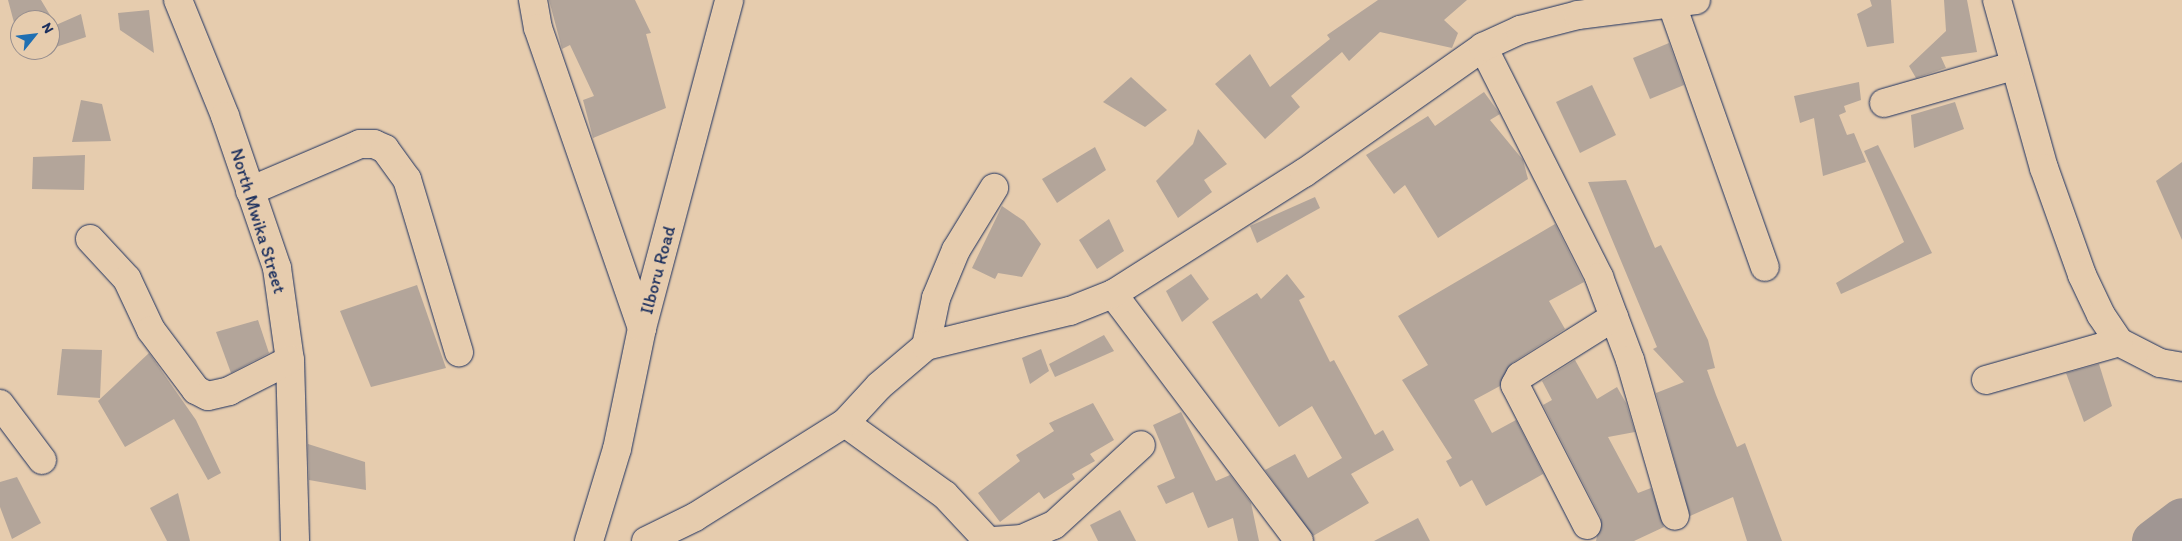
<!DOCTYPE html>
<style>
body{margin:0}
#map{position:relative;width:2182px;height:541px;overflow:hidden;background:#e6ccae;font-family:Itim,sans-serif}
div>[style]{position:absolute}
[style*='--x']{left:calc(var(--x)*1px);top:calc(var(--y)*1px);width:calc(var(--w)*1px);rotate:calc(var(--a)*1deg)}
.river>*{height:42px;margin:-21px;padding:0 21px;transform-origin:21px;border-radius:21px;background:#a09693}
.building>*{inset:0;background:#b3a59a}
.roads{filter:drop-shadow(0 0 1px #1b2f5e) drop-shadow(0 0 1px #1b2f5e)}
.minor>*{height:28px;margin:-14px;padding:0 14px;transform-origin:14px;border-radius:14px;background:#e6ccae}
span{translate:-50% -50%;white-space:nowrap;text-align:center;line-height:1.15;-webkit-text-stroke:4px #e6ccae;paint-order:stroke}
.street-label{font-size:18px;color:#1b2f5e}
.north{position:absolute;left:10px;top:10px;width:50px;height:50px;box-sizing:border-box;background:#e6ccae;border:1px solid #958d8e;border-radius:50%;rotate:61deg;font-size:14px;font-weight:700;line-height:20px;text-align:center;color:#1b2f5e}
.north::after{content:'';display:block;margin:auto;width:18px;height:22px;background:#1f6fb2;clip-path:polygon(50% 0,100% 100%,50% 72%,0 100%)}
</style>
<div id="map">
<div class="river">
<i style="--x:2153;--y:541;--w:36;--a:-37"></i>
</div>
<div class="building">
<i style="clip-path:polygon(8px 0,41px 0,56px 25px,81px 14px,86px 37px,50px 49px,50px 20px,20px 20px,20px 45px)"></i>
<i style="clip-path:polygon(549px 0,635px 0,651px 33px,646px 34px,666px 108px,593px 138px,583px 100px,594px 96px,570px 45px,562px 49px)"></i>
<i style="clip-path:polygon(1378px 0,1467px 0,1444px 20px,1458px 33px,1452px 48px,1380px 32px,1349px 61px,1342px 52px,1291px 96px,1300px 107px,1265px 139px,1215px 84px,1250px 54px,1270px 87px,1330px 39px,1327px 35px)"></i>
<i style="clip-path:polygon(1870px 0,1891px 0,1894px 43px,1867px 47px,1857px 14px,1872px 6px)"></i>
<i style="clip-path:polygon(1944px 0,1967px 0,1977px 52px,1941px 57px,1946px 68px,1916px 78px,1909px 66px,1946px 31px)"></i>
<i style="clip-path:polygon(149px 10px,154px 53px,120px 30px,118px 13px)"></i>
<i style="clip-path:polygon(1669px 43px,1684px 85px,1650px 99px,1633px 58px)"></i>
<i style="clip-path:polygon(1131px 77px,1167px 110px,1145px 127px,1103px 102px)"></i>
<i style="clip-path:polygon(1859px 82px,1861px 100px,1844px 106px,1846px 112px,1839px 115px,1847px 135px,1854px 133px,1866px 162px,1823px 176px,1814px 118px,1800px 123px,1794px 96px)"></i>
<i style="clip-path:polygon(1592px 85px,1616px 135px,1580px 153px,1556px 102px)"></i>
<i style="clip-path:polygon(1484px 92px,1500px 114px,1490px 120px,1523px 160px,1528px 179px,1438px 238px,1405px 185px,1394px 194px,1366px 155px,1428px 116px,1435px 126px)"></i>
<i style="clip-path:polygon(81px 100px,102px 104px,111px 141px,72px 142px)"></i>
<i style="clip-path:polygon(1955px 102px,1964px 129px,1914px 148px,1911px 115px)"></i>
<i style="clip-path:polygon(1198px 129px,1227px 164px,1204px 180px,1212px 192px,1178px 218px,1156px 181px,1193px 144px)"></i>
<i style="clip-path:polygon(1878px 145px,1932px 253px,1841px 294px,1836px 283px,1904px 242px,1864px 151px)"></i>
<i style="clip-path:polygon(1095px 147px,1106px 170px,1057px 203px,1042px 179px)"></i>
<i style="clip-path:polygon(85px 155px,84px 190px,32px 189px,33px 157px)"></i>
<i style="clip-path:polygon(2182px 162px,2182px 240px,2156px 181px)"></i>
<i style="clip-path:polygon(1626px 180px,1655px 248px,1661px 245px,1708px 340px,1715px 368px,1707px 370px,1716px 395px,1737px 447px,1745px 443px,1782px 541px,1747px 541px,1733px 497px,1690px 516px,1656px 393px,1684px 382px,1653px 349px,1657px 347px,1588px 182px)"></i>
<i style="clip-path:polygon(1315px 197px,1320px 208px,1257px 243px,1250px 226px)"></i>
<i style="clip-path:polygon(1002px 206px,1024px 221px,1041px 244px,1022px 277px,998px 273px,995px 279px,972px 268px)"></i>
<i style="clip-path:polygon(1109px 219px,1124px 251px,1097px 269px,1079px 240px)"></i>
<i style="clip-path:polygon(1555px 224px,1584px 282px,1549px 301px,1565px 329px,1512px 363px,1500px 386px,1474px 400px,1492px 433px,1516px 420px,1545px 477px,1543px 474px,1486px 506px,1472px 480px,1460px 487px,1446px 461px,1452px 458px,1402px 380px,1428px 365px,1398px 316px)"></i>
<i style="clip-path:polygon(1191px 274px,1209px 299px,1182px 322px,1166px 291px)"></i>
<i style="clip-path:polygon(1287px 274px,1305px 297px,1299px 300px,1330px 362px,1334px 360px,1375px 435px,1383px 430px,1394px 450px,1351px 474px,1369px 503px,1313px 536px,1265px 470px,1295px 454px,1308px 478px,1342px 458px,1312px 406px,1279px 427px,1212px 322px,1257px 293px,1261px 299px)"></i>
<i style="clip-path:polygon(417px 285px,446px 368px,371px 387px,340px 311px)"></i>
<i style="clip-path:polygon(258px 320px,269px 353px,231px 373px,216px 332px)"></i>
<i style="clip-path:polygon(1104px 335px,1114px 351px,1055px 377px,1049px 364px)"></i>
<i style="clip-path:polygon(62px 349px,102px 350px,100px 398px,57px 395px)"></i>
<i style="clip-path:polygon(1041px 349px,1049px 371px,1030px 384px,1022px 358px)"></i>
<i style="clip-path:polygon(149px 353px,196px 420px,221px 473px,208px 480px,174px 419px,125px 447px,98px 401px)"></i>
<i style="clip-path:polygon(1575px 360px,1597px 399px,1617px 387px,1626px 403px,1635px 432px,1608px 437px,1638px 493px,1651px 488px,1664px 527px,1634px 541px,1596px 541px,1601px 518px,1543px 405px,1552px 400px,1542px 381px)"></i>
<i style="clip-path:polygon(2099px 364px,2112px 406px,2084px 422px,2066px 373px)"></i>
<i style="clip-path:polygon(1093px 403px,1114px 440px,1090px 454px,1095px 461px,1072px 474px,1075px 479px,1044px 499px,1039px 492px,1000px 522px,978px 493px,1020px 461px,1016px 455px,1054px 431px,1049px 423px)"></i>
<i style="clip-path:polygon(1181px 412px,1216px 481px,1230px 475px,1251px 503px,1259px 541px,1238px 541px,1233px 518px,1208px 528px,1193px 492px,1166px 504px,1157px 486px,1175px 478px,1153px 425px)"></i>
<i style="clip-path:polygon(308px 444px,365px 462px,366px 490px,309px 480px)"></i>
<i style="clip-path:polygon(17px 477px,41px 523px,12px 539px,0 507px,0 482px)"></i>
<i style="clip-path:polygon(178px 493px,190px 541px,167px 541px,150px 508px)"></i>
<i style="clip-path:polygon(1120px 510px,1136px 541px,1098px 541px,1090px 525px)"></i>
<i style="clip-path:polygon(1418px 518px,1430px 541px,1374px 541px)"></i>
</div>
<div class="roads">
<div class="minor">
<i style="--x:178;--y:0;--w:125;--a:67.9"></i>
<i style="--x:225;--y:116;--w:161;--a:71.1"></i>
<i style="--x:277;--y:268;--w:93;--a:82"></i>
<i style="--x:290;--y:360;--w:181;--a:88.4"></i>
<i style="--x:533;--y:0;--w:28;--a:80"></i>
<i style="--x:538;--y:28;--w:318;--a:70.9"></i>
<i style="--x:1997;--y:0;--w:174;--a:74.4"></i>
<i style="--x:2044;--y:168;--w:114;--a:70.4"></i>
<i style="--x:2082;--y:275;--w:44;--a:64.6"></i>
<i style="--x:2101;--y:315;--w:32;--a:56"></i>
<i style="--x:2119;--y:342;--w:46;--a:27.1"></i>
<i style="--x:2160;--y:363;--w:22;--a:10"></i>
<i style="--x:1671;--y:2;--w:281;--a:70.5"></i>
<i style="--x:1483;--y:47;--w:258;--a:63.2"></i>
<i style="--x:1599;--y:277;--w:89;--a:69.5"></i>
<i style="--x:1630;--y:360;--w:162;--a:73.9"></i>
<i style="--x:1884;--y:103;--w:134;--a:-16"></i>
<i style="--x:250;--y:191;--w:120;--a:-23.1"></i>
<i style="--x:360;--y:144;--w:14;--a:0"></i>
<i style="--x:374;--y:144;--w:12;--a:24"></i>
<i style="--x:385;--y:149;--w:37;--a:54"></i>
<i style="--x:407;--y:179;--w:181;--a:73.3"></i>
<i style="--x:90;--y:239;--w:54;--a:47.2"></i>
<i style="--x:127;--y:279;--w:56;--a:64.8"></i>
<i style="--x:151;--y:330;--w:75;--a:53.1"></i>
<i style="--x:196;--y:390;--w:13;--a:27"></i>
<i style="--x:208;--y:396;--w:22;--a:-13"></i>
<i style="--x:229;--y:391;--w:68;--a:-26.9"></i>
<i style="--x:1113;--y:294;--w:309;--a:53"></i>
<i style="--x:926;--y:346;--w:49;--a:-78.2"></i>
<i style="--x:936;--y:298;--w:52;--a:-67.4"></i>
<i style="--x:956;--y:250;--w:73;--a:-58.5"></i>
<i style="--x:1986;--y:380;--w:138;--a:-15.9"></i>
<i style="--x:0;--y:404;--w:70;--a:53.1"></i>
<i style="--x:845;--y:423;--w:123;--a:35.8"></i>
<i style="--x:945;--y:495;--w:63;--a:46.9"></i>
<i style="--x:1587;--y:525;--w:157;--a:-117.2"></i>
<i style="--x:1515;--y:385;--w:10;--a:-61"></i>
<i style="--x:1520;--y:376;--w:111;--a:-32.1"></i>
<i style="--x:589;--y:541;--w:96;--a:-73.1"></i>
<i style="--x:617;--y:449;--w:124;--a:-78.3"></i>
<i style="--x:642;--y:328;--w:339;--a:-75.1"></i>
<i style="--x:646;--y:541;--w:55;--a:-26.1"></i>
<i style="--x:695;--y:517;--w:177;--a:-32.1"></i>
<i style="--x:845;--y:423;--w:50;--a:-47.4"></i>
<i style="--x:879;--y:386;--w:62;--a:-40.4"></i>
<i style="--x:926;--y:346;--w:148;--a:-13.7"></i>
<i style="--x:1070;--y:311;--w:46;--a:-21.6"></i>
<i style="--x:1113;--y:294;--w:226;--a:-32.4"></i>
<i style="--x:1304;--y:173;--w:219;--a:-35.1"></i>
<i style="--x:1483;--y:47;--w:41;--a:-24.7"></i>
<i style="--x:1520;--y:30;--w:60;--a:-14.5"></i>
<i style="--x:1578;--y:15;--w:119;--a:-7.2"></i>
<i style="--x:993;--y:541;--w:29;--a:-4"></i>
<i style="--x:1022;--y:539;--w:35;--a:-24"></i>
<i style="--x:1054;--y:525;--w:118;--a:-42.6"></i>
</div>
</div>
<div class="street-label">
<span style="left:258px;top:221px;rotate:73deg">North Mwika Street</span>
<span style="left:658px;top:270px;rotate:-75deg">Ilboru Road</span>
</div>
<div class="north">N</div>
</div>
